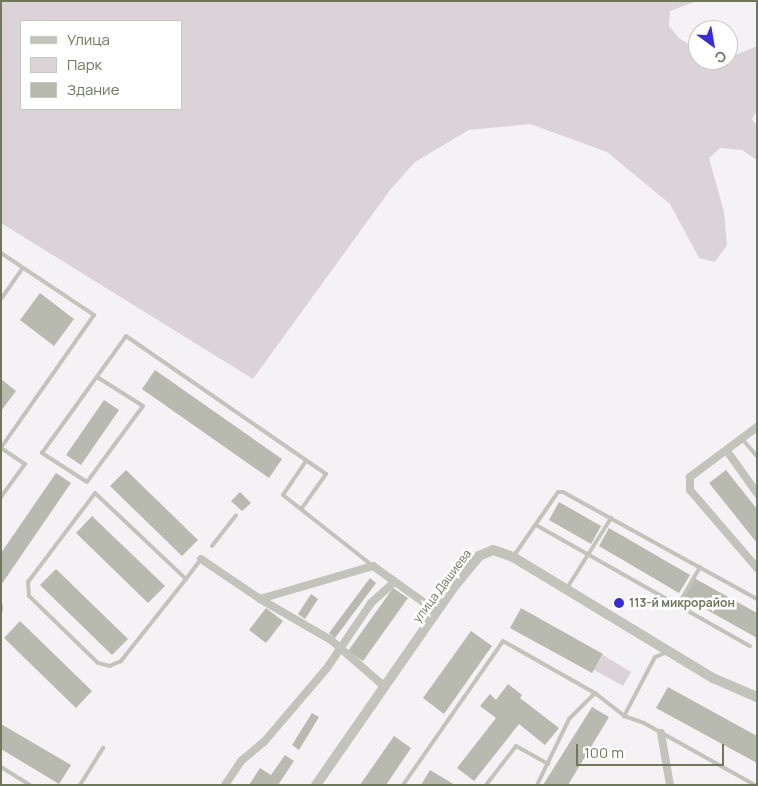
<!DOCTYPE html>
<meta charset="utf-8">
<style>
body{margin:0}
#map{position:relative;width:758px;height:786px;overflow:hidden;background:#f5f2f5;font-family:Manrope,sans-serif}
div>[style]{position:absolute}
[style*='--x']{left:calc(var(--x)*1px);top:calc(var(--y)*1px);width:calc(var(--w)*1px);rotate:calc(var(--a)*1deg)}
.green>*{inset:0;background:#dcd3d9}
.building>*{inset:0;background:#b8baaf}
.service>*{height:4px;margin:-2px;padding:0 2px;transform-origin:2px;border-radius:2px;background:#c2c4bc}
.minor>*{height:8px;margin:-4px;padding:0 4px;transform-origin:4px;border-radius:4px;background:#c2c4bc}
.tertiary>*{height:10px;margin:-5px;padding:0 5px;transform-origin:5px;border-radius:5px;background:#c2c4bc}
.dots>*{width:14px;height:14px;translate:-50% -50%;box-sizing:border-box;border:2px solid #fff;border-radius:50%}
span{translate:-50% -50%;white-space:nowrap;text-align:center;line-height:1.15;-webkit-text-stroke:5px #fff;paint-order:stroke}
.street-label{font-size:12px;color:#70775d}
.poi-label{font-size:12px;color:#70775d;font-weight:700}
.left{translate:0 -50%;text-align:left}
.frame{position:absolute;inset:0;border:2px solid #70775d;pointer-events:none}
.legend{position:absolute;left:20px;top:20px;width:162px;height:90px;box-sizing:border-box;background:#fff;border:1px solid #c6c9be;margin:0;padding:6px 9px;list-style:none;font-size:15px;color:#70775d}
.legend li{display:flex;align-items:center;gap:10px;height:25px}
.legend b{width:25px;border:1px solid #c6c9be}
.north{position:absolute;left:688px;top:20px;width:50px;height:50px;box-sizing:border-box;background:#fff;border:1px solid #c6c9be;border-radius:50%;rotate:148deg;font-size:14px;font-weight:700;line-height:20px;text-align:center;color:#70775d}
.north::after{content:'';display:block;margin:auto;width:18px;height:22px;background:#372bdc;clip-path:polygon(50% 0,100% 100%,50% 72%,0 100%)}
.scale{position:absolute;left:576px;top:744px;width:148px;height:22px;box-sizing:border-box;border:2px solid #70775d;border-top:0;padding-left:6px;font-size:15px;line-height:18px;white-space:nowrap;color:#70775d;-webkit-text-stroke:4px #fff;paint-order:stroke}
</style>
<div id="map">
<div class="green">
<i style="clip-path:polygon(evenodd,1px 1px,697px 1px,670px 11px,669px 26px,679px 38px,698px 50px,698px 60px,728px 60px,728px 54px,738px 54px,757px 46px,757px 111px,752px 119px,757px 126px,757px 160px,742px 150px,720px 148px,709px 158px,724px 212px,727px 245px,715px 262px,699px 258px,670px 204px,607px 152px,530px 124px,469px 130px,415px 162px,390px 190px,253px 379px,1px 223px,1px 1px,21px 21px,181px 21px,181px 109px,21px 109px,21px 21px)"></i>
<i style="clip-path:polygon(603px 655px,631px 672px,623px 686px,594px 670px)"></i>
</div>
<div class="building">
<i style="clip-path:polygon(40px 293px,74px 319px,54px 346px,20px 320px)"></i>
<i style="clip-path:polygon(155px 370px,282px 459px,269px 478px,142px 389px)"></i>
<i style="clip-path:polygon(1px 379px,16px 391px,1px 411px)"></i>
<i style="clip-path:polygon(104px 400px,119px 410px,81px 465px,66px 455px)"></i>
<i style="clip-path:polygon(126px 470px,198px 540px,182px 556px,110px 486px)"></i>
<i style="clip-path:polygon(726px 470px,757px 509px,757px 543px,709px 483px)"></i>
<i style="clip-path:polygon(56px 473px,71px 483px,1px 585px,1px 553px)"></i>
<i style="clip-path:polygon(240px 492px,251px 503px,242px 511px,231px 501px)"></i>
<i style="clip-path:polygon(559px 502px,601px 526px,591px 544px,549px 520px)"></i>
<i style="clip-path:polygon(92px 516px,165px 586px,148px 603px,76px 533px)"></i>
<i style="clip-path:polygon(609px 528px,690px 575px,679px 593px,599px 546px)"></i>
<i style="clip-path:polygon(56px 569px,128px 639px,112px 655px,40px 585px)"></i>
<i style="clip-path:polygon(370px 578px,376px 583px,335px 638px,329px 633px)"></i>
<i style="clip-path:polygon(694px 578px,757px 613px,757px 638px,684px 597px)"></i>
<i style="clip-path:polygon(393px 588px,408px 598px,363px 661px,348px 651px)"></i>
<i style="clip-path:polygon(311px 594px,318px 599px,305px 619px,298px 614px)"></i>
<i style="clip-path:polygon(266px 608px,283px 621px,266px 643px,249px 630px)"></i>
<i style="clip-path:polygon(521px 608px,603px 654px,592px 673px,510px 628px)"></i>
<i style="clip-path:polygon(20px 621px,92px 691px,76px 708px,4px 638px)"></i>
<i style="clip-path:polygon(471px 631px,492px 646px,444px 714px,423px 698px)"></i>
<i style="clip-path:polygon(508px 684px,522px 695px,520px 698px,559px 728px,545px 745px,519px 724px,474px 781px,457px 768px,496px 718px,480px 706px,490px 694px,496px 700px)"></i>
<i style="clip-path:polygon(668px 687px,757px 736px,757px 763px,656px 708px)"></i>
<i style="clip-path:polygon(592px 707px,609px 717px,568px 785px,543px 785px)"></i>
<i style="clip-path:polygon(312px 713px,319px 717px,299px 750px,292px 745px)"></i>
<i style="clip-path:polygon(1px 724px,71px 765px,59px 784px,1px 749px)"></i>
<i style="clip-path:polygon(394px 736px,411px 748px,386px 785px,360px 785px)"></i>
<i style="clip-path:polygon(285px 755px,294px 761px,278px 785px,249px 785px,260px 768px,271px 775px)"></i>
<i style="clip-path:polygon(430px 770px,455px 785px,421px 785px)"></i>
</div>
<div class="service">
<i style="--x:1;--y:253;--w:112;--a:33.7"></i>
<i style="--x:94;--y:315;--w:162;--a:125"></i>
<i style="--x:1;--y:448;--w:29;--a:34"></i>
<i style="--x:25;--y:464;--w:41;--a:126"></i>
<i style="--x:1;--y:299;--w:38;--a:-55"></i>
<i style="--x:97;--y:377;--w:54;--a:32.2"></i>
<i style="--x:143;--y:406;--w:94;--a:126.4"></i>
<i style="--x:87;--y:482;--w:54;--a:-147.2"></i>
<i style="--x:42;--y:453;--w:144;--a:-54.3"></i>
<i style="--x:126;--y:336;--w:243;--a:34.6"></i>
<i style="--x:326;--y:474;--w:42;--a:125.2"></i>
<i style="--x:742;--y:439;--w:23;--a:49"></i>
<i style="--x:306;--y:461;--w:41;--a:124.1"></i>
<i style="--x:283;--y:495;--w:115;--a:38.3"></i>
<i style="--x:536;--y:525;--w:246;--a:29.5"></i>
<i style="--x:212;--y:546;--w:39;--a:-52"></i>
<i style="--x:513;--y:557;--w:79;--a:-55.3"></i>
<i style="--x:558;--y:492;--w:5;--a:0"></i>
<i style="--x:563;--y:492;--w:222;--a:28.9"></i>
<i style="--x:186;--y:579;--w:105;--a:128.4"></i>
<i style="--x:121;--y:661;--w:12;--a:156"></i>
<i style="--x:110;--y:666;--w:12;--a:-166"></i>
<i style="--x:98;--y:663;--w:96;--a:-135.8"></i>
<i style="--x:29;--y:596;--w:14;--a:-94"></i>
<i style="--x:28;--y:582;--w:111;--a:-53"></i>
<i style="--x:95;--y:493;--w:125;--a:43.4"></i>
<i style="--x:186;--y:579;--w:25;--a:-53"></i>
<i style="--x:567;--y:588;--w:83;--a:-57.8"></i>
<i style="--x:678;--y:605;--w:44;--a:-59.9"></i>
<i style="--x:1;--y:606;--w:4;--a:90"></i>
<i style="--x:667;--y:652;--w:13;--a:157"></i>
<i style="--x:655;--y:657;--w:67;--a:117.7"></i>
<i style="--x:624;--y:716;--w:21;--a:19"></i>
<i style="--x:644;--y:723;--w:127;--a:29.2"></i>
<i style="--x:1;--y:767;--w:34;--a:32"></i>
<i style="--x:80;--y:785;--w:44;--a:-58.1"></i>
<i style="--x:403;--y:785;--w:175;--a:-55.2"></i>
<i style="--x:503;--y:641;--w:106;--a:29.5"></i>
<i style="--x:486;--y:785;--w:49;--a:-52.4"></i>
<i style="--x:516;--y:746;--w:37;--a:29"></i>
<i style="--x:537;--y:785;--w:73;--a:-64.1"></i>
<i style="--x:569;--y:719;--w:37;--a:-45"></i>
<i style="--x:595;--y:693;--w:37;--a:38"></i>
</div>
<div class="minor">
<i style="--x:757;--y:427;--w:84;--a:143.3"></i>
<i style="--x:690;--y:477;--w:13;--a:90"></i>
<i style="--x:690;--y:490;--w:103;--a:49.3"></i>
<i style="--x:727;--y:451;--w:52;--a:54.5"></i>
<i style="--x:201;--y:559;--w:71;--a:34.1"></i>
<i style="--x:260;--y:599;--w:82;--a:30"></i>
<i style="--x:331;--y:640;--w:70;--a:41"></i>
<i style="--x:260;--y:599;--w:118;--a:-16.3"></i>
<i style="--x:373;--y:566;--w:79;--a:35.7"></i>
<i style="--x:661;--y:733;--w:53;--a:80.2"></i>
<i style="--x:225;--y:785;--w:29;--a:-56"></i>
<i style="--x:241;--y:761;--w:30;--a:-40"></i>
<i style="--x:264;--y:742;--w:97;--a:-49.6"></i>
<i style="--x:327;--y:668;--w:78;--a:-55.9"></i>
<i style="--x:371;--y:603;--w:31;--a:-42"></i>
</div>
<div class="tertiary">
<i style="--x:316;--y:785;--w:239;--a:-55.2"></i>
<i style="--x:452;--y:589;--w:43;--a:-50.7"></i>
<i style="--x:479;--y:556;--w:15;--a:-23"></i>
<i style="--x:493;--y:550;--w:21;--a:19"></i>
<i style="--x:513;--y:557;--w:234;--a:31.2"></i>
<i style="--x:713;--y:678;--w:48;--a:23.4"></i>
</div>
<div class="dots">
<i style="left:619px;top:603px;background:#372bdc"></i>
</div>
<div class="street-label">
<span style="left:442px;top:586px;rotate:-53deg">улица Дашиева</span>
</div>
<div class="poi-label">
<span class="left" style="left:629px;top:603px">113-й микрорайон</span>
</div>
<div class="frame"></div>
<ul class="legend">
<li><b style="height:6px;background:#c2c4bc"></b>Улица</li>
<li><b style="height:14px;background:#dcd3d9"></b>Парк</li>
<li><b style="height:14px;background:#b8baaf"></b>Здание</li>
</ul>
<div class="north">С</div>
<div class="scale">100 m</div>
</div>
